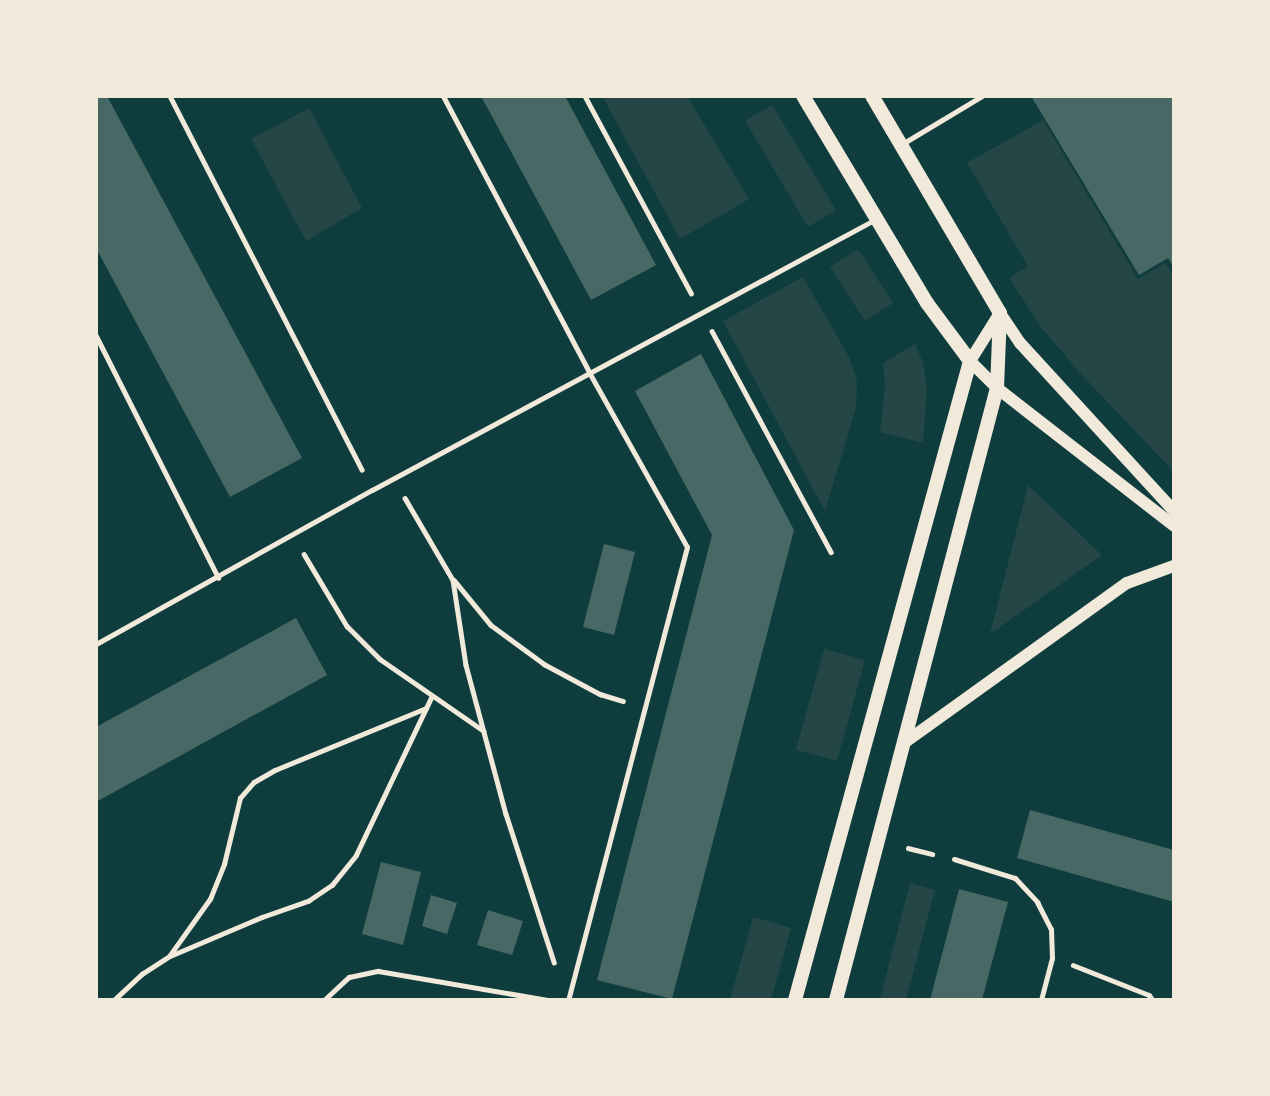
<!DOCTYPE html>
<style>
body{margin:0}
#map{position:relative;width:1270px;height:1096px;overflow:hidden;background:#0f3d3e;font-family:"IBM Plex Sans",sans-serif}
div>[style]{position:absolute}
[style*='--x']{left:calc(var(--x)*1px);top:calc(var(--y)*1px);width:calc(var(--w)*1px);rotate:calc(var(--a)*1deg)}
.green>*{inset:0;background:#244646}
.building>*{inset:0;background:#486865}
.path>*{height:4.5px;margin:-2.25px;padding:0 2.25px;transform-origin:2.25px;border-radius:2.25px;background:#f1e9da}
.service>*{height:5px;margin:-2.5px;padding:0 2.5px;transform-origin:2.5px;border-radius:2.5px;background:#f1e9da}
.tertiary>*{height:12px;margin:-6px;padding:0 6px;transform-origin:6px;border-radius:6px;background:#f1e9da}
.secondary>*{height:14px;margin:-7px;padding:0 7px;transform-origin:7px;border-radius:7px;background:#f1e9da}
span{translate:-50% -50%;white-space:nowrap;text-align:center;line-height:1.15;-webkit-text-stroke:7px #f1e9da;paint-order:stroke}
.frame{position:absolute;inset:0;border:98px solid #f1e9da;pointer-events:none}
</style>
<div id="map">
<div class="green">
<i style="clip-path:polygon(602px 96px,687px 96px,749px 199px,680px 239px)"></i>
<i style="clip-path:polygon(772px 105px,836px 210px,808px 227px,745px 121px)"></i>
<i style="clip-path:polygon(309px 108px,362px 208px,306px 241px,251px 139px)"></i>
<i style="clip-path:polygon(1043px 120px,1138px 279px,1166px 263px,1174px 277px,1174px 472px,1079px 372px,1041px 327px,1009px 278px,1028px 266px,967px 163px)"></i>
<i style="clip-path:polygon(858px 249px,893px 303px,865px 321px,830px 267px)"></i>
<i style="clip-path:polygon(803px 277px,849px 357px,857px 381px,856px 408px,825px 511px,723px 321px)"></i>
<i style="clip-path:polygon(915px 344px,923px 363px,927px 388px,923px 443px,880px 432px,885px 387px,883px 363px)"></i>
<i style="clip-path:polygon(1028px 485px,1102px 555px,990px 634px)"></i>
<i style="clip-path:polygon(824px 649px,865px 660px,837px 761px,796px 750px)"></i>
<i style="clip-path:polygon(910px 883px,935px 890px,906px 1000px,883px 1000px,880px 999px)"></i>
<i style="clip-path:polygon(753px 917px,791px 928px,771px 1000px,730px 1000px)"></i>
</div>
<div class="building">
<i style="clip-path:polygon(96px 96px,107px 96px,302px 458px,230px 497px,96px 248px)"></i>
<i style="clip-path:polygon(481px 96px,565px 96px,656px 265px,591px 300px)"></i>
<i style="clip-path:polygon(1031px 96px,1174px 96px,1174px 268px,1168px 258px,1139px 275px)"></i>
<i style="clip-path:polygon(701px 354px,794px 530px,672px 999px,597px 980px,712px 535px,635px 391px)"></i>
<i style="clip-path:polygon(604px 544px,635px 552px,614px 635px,583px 627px)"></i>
<i style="clip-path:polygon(296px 618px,327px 675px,96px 802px,96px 727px)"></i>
<i style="clip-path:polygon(1030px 810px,1174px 850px,1174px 902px,1017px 858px)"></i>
<i style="clip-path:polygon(381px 862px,421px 872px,403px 945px,362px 934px)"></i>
<i style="clip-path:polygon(959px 889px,1008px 902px,982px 1000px,930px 1000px)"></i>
<i style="clip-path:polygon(431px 895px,457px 903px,447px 934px,422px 926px)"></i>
<i style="clip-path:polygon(488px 910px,523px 921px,512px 955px,477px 945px)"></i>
</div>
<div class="path">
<i style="--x:170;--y:96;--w:420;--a:62.8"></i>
<i style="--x:585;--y:96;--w:224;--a:61.7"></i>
<i style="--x:712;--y:331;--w:251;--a:61.7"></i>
<i style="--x:405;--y:498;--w:95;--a:59.7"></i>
<i style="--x:453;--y:580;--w:86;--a:81.3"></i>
<i style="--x:466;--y:665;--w:154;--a:75"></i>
<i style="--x:506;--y:814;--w:156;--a:72"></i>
<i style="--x:304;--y:554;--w:84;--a:59.2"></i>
<i style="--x:347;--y:626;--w:47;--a:45"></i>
<i style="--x:380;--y:659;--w:126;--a:34.7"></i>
<i style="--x:454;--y:580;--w:58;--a:50.6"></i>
<i style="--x:491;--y:625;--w:66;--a:36.3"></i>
<i style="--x:544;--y:664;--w:64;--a:28.2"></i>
<i style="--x:600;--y:694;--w:24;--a:17"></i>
<i style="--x:908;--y:848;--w:25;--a:14"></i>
<i style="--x:170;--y:955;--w:69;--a:-54.5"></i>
<i style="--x:210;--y:899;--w:38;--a:-68"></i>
<i style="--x:224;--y:864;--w:68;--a:-76.4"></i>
<i style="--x:240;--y:798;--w:21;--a:-49"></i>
<i style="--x:254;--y:782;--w:24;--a:-30"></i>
<i style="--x:275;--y:770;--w:163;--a:-22.3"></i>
<i style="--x:1073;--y:965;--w:82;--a:21.5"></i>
<i style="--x:1149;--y:995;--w:6;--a:51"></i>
<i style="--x:114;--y:1000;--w:38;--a:-43"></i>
<i style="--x:142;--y:974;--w:33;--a:-33"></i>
<i style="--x:170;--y:956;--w:100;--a:-23"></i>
<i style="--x:262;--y:917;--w:49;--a:-19.2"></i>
<i style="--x:308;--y:901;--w:29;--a:-34"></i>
<i style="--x:332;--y:885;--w:38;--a:-51"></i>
<i style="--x:356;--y:855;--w:174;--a:-64.5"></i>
</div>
<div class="service">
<i style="--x:443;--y:96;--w:314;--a:62.1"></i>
<i style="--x:590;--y:374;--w:198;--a:60.7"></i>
<i style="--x:687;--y:547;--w:468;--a:104.7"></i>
<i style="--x:902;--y:144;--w:93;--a:-31"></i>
<i style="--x:96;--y:336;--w:271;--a:63.2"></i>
<i style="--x:96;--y:644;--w:316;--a:-29.2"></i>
<i style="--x:372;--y:490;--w:572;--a:-28.27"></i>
<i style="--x:954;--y:859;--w:64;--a:17.3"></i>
<i style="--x:1015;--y:878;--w:33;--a:47"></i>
<i style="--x:1037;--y:902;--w:30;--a:63"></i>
<i style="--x:1051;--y:929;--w:29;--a:88"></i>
<i style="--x:1052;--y:958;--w:43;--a:104.7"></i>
<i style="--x:324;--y:1000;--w:34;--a:-43"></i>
<i style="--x:349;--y:977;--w:30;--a:-12"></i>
<i style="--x:378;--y:971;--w:172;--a:9.7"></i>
</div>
<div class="tertiary">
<i style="--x:1174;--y:511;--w:228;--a:-132.5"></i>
<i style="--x:1020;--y:343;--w:36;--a:-124"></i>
<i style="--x:1000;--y:313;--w:57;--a:122"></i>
<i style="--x:970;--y:361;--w:38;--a:45"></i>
<i style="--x:997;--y:388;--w:224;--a:37.9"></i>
<i style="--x:904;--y:743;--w:274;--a:-35.7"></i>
<i style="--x:1127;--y:583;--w:50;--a:-19.9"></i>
</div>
<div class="secondary">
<i style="--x:795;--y:1000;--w:663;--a:-74.68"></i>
<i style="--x:970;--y:361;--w:72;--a:-126.6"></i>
<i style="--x:927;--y:303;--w:241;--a:-120.9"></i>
<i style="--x:836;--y:1000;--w:633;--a:-75.26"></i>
<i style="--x:997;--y:388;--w:75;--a:-87.7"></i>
<i style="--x:1000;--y:313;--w:252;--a:-120.5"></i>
</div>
<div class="frame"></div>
</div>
